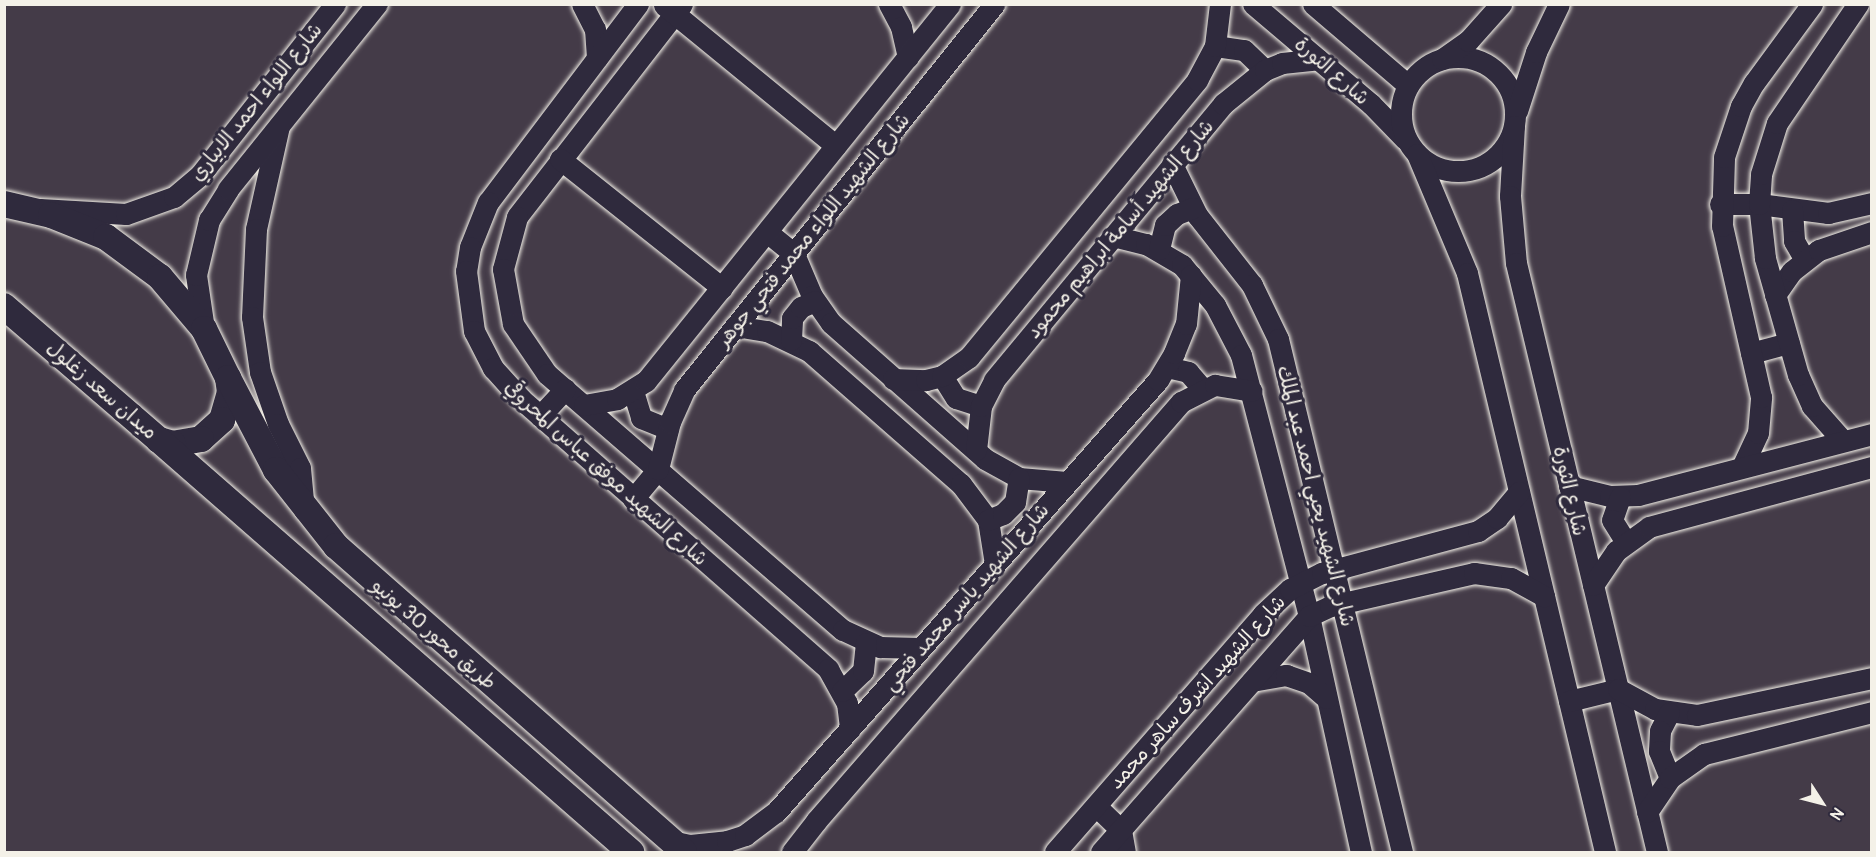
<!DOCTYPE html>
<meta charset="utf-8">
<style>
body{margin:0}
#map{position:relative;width:1876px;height:857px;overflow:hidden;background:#443b48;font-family:Pangolin,"Playpen Sans Arabic",sans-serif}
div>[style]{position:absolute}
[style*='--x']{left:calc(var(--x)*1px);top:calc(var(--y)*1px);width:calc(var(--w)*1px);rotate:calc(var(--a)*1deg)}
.roads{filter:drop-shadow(0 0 2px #f4f1e8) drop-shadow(0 0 2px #f4f1e8)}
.minor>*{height:21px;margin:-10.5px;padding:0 10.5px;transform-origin:10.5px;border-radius:10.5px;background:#2f2a3d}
.minor>.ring{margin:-10.5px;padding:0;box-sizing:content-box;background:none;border:21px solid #2f2a3d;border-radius:50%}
.tertiary>*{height:26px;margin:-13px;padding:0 13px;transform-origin:13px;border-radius:13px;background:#2f2a3d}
span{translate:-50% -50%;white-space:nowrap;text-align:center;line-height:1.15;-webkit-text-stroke:6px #2f2a3d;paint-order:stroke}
.street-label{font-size:20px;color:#f4f1e8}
.frame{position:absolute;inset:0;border:6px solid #f4f1e8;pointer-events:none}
.north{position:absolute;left:1792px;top:773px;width:60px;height:60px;-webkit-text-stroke:4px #2f2a3d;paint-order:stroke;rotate:126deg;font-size:16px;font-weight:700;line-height:24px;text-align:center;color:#f4f1e8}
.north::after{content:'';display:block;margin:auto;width:21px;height:27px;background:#f4f1e8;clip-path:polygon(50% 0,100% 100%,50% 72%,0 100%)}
</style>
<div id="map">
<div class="roads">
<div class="minor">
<i style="--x:582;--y:4;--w:28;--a:63"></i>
<i style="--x:595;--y:29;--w:29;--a:86"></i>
<i style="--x:638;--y:4;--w:248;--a:127.1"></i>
<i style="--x:488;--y:202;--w:48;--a:111.8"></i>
<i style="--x:470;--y:247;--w:24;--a:99"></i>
<i style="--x:466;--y:271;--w:61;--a:82.4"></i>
<i style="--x:474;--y:331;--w:42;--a:62.8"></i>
<i style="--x:493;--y:368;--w:42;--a:47.9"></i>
<i style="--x:521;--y:399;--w:409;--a:41.3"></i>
<i style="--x:828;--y:669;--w:39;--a:61"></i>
<i style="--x:847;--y:703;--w:26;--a:83"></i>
<i style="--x:682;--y:4;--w:269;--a:127.8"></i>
<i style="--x:517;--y:217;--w:54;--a:105.1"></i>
<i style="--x:503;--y:269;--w:56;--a:79.7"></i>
<i style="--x:513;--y:324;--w:60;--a:55.8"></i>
<i style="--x:547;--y:374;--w:391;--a:40.9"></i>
<i style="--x:843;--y:630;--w:41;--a:24.7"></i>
<i style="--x:880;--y:647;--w:41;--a:1.4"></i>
<i style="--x:889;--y:4;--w:26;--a:62"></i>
<i style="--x:901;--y:27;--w:31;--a:77"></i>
<i style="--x:1253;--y:4;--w:155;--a:40.3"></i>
<i style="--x:1371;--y:104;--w:49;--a:45.8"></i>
<i style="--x:1313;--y:4;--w:125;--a:40.5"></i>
<i style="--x:664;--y:5;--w:222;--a:39.3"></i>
<i style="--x:1215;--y:46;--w:29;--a:8"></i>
<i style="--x:1244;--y:50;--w:29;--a:44"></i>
<i class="ring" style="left:1401px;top:57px;width:93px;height:93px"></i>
<i style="--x:1442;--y:59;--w:32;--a:-35"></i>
<i style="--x:1468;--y:41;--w:50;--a:-48.3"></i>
<i style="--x:1517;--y:111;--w:62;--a:-72.1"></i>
<i style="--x:1536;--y:52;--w:53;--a:-64.4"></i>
<i style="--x:279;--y:126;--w:106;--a:102.6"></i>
<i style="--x:256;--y:229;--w:88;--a:92.6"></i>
<i style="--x:252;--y:317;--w:56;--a:81.7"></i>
<i style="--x:260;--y:372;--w:55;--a:70.9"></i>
<i style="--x:278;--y:424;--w:49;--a:63.4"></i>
<i style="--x:300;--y:468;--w:42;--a:84.6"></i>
<i style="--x:1514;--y:126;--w:70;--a:93.3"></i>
<i style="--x:1510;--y:196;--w:67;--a:84.9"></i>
<i style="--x:1516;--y:263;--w:606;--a:76.54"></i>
<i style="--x:1417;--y:154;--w:129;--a:67.2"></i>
<i style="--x:1467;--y:273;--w:595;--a:76.59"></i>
<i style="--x:560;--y:159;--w:207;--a:38.5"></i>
<i style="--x:1172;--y:164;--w:57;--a:63.9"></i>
<i style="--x:1197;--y:215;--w:89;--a:51.8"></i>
<i style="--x:1252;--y:285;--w:60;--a:64.3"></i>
<i style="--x:1278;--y:339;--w:528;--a:76.41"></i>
<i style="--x:1720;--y:204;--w:39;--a:0"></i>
<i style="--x:1759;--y:204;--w:70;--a:7.4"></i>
<i style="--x:1828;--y:213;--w:45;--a:-12.8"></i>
<i style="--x:40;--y:209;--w:86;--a:3.3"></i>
<i style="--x:126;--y:214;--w:51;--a:-19.5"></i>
<i style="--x:174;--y:197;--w:34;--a:-40"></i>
<i style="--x:200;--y:175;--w:218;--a:-51.7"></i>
<i style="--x:1792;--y:210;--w:31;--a:86"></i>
<i style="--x:1794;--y:241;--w:22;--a:60"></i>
<i style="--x:767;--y:232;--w:35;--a:39"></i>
<i style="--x:794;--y:254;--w:46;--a:66.8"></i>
<i style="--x:812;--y:296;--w:33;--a:55"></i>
<i style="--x:831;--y:323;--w:205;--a:41.4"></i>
<i style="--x:985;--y:459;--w:39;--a:29"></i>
<i style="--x:1019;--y:478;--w:48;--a:4.8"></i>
<i style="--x:1113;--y:236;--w:34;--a:14"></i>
<i style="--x:1146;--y:244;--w:42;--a:30.3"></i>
<i style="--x:1182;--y:265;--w:52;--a:50.5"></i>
<i style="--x:1215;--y:305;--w:56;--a:62.5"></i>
<i style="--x:1241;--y:355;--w:270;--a:75.4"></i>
<i style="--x:1309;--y:616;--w:242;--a:77.6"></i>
<i style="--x:1159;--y:249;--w:25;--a:-76"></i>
<i style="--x:1165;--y:225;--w:16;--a:-43"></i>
<i style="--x:1177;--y:214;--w:17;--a:-21"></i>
<i style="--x:1775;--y:295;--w:29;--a:-55"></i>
<i style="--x:1792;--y:271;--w:34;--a:-38"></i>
<i style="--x:1819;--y:250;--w:56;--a:-18.8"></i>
<i style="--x:735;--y:326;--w:32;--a:9"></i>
<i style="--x:767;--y:331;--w:47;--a:25.5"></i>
<i style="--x:809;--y:351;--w:202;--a:41.2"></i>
<i style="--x:961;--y:484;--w:45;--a:53.1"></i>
<i style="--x:988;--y:520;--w:45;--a:81"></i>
<i style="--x:204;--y:329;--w:55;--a:-98.4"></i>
<i style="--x:196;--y:275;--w:57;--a:-76.7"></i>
<i style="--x:209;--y:220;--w:36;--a:-58"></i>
<i style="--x:228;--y:189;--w:238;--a:-51.2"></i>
<i style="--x:791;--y:340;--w:22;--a:-87"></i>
<i style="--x:792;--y:318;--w:14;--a:-51"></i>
<i style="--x:801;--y:307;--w:15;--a:-23"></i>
<i style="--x:1751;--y:353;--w:39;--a:-15"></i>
<i style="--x:1167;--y:367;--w:22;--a:13"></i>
<i style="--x:1188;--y:372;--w:21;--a:49"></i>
<i style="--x:942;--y:376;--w:26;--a:58"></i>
<i style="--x:956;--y:398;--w:26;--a:18"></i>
<i style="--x:893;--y:379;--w:33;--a:2"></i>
<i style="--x:926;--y:380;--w:16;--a:-14"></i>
<i style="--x:942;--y:376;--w:33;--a:-35"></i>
<i style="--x:969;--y:357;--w:359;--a:-50.5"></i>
<i style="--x:1197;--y:80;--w:38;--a:-62"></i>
<i style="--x:1215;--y:46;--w:42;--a:-83.2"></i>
<i style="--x:633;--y:391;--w:28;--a:73"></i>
<i style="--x:641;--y:418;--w:29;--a:22"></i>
<i style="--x:584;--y:405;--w:34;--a:-10"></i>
<i style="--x:617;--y:399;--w:34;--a:-32"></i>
<i style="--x:646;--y:381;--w:484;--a:-51.1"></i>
<i style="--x:540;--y:416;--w:37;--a:-47"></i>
<i style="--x:1843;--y:441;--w:47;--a:-131.5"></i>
<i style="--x:1812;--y:406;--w:34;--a:-114"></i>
<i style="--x:1798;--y:375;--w:122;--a:-105.8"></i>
<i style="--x:1765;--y:258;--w:54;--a:-96.3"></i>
<i style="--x:1759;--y:204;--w:30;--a:-86"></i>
<i style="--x:1761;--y:174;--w:53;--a:-72.6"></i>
<i style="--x:1777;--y:123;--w:144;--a:-55.8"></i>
<i style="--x:976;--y:450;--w:44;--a:-83.5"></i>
<i style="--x:981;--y:406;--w:29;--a:-63"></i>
<i style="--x:994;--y:380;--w:359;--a:-50.3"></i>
<i style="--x:1223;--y:104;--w:54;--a:-39"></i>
<i style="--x:1265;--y:70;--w:18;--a:-22"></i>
<i style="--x:1282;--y:63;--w:36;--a:-6"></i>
<i style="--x:1743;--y:465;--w:35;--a:-65"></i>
<i style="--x:1758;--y:433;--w:36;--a:-85"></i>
<i style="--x:1761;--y:397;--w:175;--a:-102.8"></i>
<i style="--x:1722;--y:226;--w:69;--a:-88.3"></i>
<i style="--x:1724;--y:157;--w:54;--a:-71.6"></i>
<i style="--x:1741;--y:106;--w:26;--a:-61"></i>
<i style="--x:1754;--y:83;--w:98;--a:-53.7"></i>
<i style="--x:1569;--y:486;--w:42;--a:13.7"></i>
<i style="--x:1610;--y:496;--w:28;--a:-2"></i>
<i style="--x:1638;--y:495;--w:242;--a:-14.6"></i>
<i style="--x:1620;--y:497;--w:24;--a:109"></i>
<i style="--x:1612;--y:520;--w:26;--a:58"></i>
<i style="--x:633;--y:499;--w:39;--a:-50"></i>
<i style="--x:658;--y:469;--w:49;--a:-75.7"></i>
<i style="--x:670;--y:422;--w:35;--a:-66"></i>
<i style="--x:684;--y:390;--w:495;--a:-51.2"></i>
<i style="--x:988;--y:520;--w:16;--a:-22"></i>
<i style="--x:1003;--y:514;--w:17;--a:-45"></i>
<i style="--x:1015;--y:502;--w:24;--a:-81"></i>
<i style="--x:1593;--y:585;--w:41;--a:-55.9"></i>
<i style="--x:1616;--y:551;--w:41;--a:-36"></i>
<i style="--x:1649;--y:527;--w:231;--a:-15.1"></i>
<i style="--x:1252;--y:681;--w:35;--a:-10"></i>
<i style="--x:1286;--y:675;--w:24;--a:19"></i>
<i style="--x:1309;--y:683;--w:23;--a:41"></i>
<i style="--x:842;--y:691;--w:29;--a:-44"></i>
<i style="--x:863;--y:671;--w:28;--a:-84"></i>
<i style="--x:1569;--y:701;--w:50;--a:-13.8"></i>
<i style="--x:1618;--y:689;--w:42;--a:28.4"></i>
<i style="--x:1655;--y:709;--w:42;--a:8.1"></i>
<i style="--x:1697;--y:715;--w:179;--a:-11.9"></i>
<i style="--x:1669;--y:713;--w:20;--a:117"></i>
<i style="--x:1660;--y:731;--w:20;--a:93"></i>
<i style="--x:1659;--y:751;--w:29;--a:68"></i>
<i style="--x:1096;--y:806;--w:35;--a:44"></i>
<i style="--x:1121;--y:830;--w:22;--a:80"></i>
<i style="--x:1647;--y:812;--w:41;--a:-55.9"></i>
<i style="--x:1670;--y:778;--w:42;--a:-35.2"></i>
<i style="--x:1704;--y:754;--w:173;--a:-14"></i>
<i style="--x:671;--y:841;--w:19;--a:12"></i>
<i style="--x:690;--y:845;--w:37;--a:-6"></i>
<i style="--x:727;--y:841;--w:19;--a:-18"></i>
<i style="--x:745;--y:835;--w:39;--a:-37"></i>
<i style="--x:776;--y:812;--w:577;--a:-48.51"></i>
<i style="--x:1158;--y:380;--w:31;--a:-59"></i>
<i style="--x:1174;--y:353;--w:31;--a:-68"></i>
<i style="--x:1186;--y:324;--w:49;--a:-84.2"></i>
<i style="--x:792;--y:852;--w:39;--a:-52"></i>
<i style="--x:816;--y:821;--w:556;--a:-48.94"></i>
<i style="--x:1181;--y:402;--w:38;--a:-27"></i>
<i style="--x:1215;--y:385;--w:37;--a:9"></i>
<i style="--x:1055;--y:852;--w:316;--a:-48.8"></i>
<i style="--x:1263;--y:614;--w:37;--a:-43"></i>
<i style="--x:1290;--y:589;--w:36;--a:-27"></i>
<i style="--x:1322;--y:573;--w:162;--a:-15.1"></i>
<i style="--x:1478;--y:531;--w:23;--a:-34"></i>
<i style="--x:1497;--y:518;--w:34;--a:-50"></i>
<i style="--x:1101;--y:852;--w:315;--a:-48.6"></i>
<i style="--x:1309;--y:616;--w:23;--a:-25"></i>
<i style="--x:1330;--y:606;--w:148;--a:-12.9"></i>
<i style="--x:1474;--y:573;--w:37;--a:8"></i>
<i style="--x:1511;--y:578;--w:38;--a:29"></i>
</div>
<div class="tertiary">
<i style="--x:4;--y:204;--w:48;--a:13.2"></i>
<i style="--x:51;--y:215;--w:59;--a:21.8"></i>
<i style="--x:106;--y:237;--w:67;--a:36.5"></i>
<i style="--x:160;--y:277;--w:68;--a:49.8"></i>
<i style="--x:204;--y:329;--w:55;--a:63.9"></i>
<i style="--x:228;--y:378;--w:14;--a:82"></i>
<i style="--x:230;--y:392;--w:29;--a:106"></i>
<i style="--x:222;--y:420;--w:28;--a:138"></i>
<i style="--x:201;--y:439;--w:28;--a:170"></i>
<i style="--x:173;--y:444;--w:15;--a:-164"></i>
<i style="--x:159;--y:440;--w:205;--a:-139.2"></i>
<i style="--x:228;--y:378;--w:104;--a:62.4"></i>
<i style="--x:276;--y:470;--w:97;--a:51.7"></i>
<i style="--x:336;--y:546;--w:463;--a:41.3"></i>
<i style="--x:159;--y:440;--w:627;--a:41.12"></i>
</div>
</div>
<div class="street-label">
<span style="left:1332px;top:71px;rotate:41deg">شارع الثورة</span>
<span style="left:256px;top:102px;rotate:-51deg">شارع اللواء احمد الابياري</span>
<span style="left:1120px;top:229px;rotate:-50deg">شارع الشهيد أسامة ابراهيم محمود</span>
<span style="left:813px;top:230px;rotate:-51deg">شارع الشهيد اللواء محمد فتحي جوهر</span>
<span style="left:102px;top:390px;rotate:41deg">ميدان سعد زغلول</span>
<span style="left:606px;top:473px;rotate:42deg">شارع الشهيد موفق عباس المحروقي</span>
<span style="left:1570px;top:491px;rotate:77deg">شارع الثورة</span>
<span style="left:1316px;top:496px;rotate:76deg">شارع الشهيد يحيي احمد عبد الملك</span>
<span style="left:966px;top:597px;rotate:-49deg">شارع الشهيد ياسر محمد فتحي</span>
<span style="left:434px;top:634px;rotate:41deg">طريق محور 30 يونيو</span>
<span style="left:1197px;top:692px;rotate:-48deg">شارع الشهيد اشرف ساهر محمد</span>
</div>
<div class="frame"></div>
<div class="north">N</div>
</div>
